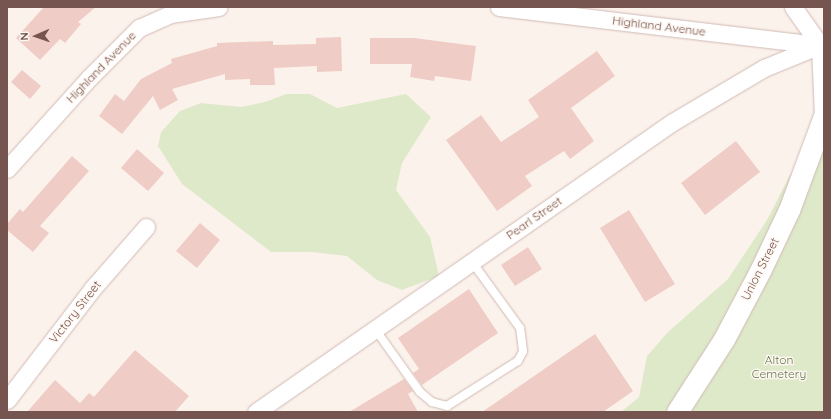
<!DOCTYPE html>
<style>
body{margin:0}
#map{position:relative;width:831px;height:419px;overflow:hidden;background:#fcf2ec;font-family:Quicksand,sans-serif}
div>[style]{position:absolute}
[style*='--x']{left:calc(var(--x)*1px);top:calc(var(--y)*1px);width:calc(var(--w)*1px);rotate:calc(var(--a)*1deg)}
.green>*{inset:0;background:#dee9ca}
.building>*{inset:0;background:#efccc5}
.roads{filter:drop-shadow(0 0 1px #d0bab4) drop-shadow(0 0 1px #d0bab4)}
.service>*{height:8px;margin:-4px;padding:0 4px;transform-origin:4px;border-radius:4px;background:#fff}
.minor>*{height:17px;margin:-8.5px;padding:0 8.5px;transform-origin:8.5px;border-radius:8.5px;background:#fff}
.tertiary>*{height:21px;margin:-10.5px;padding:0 10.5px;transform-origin:10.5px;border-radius:10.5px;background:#fff}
span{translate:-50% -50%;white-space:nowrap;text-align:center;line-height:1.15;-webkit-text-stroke:3px #fef7f2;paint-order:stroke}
.street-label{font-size:12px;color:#76544f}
.park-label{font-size:12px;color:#627a48}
.frame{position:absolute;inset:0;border:8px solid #76544f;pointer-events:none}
.north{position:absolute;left:16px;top:16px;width:40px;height:40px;-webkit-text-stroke:3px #fef7f2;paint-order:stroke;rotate:268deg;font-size:11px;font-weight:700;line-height:16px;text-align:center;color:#76544f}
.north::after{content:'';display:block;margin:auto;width:14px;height:18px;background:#76544f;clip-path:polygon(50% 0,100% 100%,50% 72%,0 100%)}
</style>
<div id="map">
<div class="green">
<i style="clip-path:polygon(286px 94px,310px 94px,337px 108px,406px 94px,431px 117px,402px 163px,396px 190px,430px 237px,439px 276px,402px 290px,377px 280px,347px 256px,311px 252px,271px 252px,182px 184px,158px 146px,161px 132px,180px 111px,201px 103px,241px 107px,265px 102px)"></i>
<i style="clip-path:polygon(824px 144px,824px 412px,621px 412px,639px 397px,647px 356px,668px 332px,728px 279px,767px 220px,790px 175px)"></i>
</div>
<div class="building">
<i style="clip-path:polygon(44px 7px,96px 7px,78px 22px,81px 24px,65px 43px,60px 39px,40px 60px,16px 38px)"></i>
<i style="clip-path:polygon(341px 37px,342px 71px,317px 72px,317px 66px,274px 68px,275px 85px,250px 85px,250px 79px,225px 80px,225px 74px,172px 89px,178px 100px,160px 110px,153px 96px,122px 134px,99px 116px,115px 94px,124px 101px,141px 79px,172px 63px,171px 59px,217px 46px,217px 43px,273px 41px,273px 45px,316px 44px,316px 38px)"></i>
<i style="clip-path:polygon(370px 38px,414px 38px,476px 46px,471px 81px,435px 76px,434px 81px,410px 77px,412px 64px,370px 64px)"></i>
<i style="clip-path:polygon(597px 51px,615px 76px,571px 108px,594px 141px,570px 159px,564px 151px,525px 176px,532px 186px,497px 211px,446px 140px,481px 115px,501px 142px,539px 117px,528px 100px)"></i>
<i style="clip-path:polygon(22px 70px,41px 86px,30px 99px,11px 82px)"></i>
<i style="clip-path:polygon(736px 141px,760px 172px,705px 215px,681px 183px)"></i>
<i style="clip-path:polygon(137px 149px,164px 173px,148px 191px,121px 168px)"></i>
<i style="clip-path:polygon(72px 156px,89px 171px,40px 226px,49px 233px,33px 252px,7px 230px,7px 224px,20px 209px,23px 212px)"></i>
<i style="clip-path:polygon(629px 210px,675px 284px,645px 302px,600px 228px)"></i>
<i style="clip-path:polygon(200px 223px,220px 240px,197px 268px,176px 251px)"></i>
<i style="clip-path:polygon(528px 247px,542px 269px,515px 286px,501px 265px)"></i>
<i style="clip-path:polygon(469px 289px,498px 333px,422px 385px,413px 373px,419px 369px,398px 338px)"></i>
<i style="clip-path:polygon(595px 334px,633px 391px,603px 412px,482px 412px)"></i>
<i style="clip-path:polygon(135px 350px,189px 396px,175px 412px,27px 412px,55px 380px,80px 403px,89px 393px,94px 397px)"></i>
<i style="clip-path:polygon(404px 379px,413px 391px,408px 394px,418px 412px,349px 412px)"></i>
</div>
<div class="roads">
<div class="service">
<i style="--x:375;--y:329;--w:77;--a:54.5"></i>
<i style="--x:420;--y:392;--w:16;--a:40"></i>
<i style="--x:432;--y:402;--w:16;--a:15"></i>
<i style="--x:447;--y:406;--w:84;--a:-32.4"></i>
<i style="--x:518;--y:361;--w:11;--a:-63"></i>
<i style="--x:523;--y:351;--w:23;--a:-97"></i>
<i style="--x:520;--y:328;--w:82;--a:-126"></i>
</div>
<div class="minor">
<i style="--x:499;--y:7;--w:320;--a:6.8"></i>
<i style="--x:793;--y:7;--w:47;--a:54.6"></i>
<i style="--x:820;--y:45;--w:72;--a:87.6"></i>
<i style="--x:7;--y:169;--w:122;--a:-48"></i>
<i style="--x:89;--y:78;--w:71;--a:-45"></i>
<i style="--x:139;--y:28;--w:34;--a:-24"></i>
<i style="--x:170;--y:14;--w:49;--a:-8.1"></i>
<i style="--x:7;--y:400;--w:141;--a:-52.5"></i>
<i style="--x:93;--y:288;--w:81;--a:-49"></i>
<i style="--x:256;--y:412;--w:506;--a:-34.85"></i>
<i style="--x:671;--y:123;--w:108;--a:-30.6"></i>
<i style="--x:764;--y:68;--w:61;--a:-22.3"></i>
<i style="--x:820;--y:45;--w:4;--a:14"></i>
</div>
<div class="tertiary">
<i style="--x:677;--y:412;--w:87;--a:-57.2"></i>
<i style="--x:724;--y:339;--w:77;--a:-62.1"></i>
<i style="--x:760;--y:271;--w:68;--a:-64.6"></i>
<i style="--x:789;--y:210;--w:100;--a:-69.6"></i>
</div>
</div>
<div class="street-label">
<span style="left:659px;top:26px;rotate:7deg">Highland Avenue</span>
<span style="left:101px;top:67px;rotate:-46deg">Highland Avenue</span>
<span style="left:534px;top:218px;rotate:-35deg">Pearl Street</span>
<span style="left:760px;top:269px;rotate:-63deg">Union Street</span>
<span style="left:75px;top:312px;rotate:-52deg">Victory Street</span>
</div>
<div class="park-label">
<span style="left:779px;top:367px">Alton<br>Cemetery</span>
</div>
<div class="frame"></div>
<div class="north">N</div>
</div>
